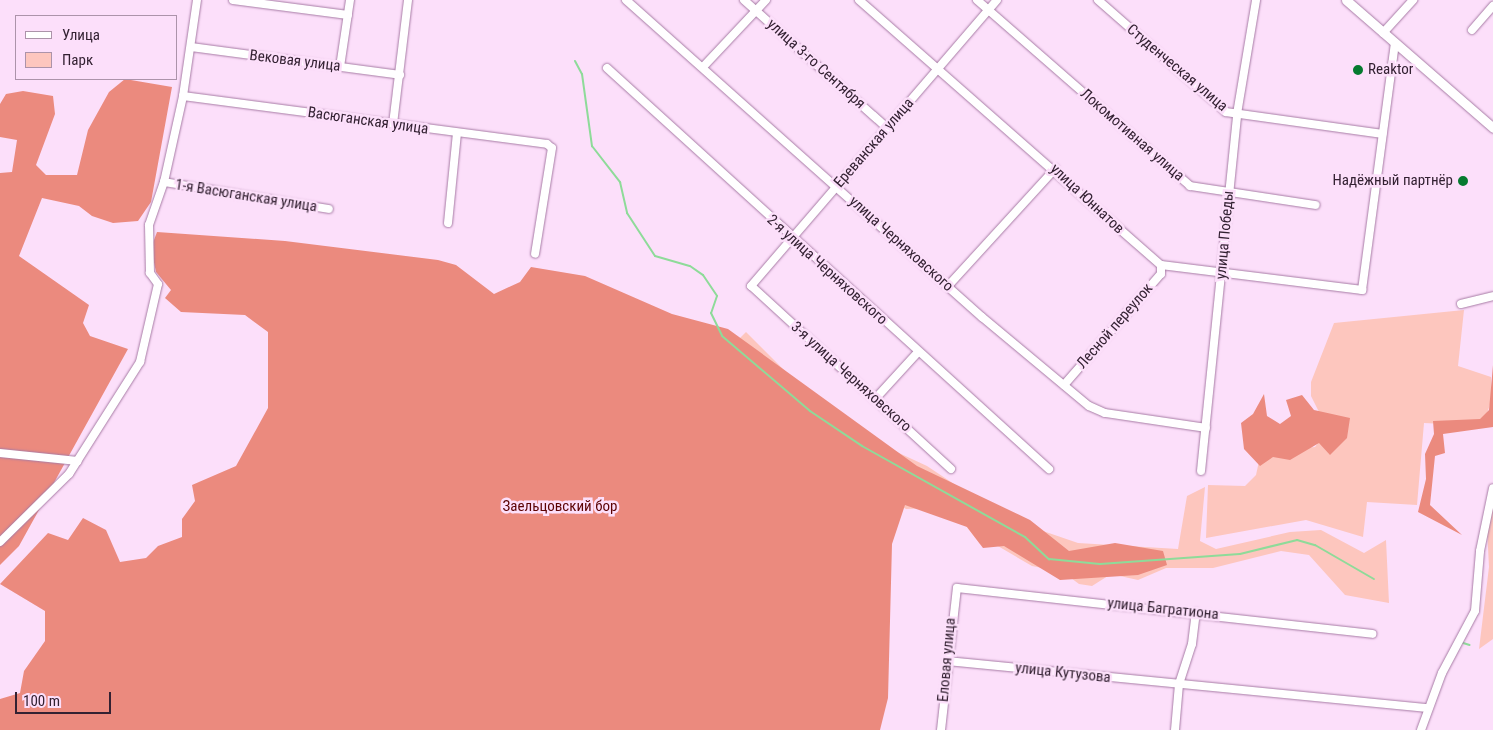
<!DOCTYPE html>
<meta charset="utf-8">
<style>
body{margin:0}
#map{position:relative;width:1493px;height:730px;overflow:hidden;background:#fcdffa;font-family:"Roboto Condensed",sans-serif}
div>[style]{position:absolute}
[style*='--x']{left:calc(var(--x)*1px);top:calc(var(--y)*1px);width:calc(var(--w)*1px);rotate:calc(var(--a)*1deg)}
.green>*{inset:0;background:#fdc6be}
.forest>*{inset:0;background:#eb8a7e}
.stream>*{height:2px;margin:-1px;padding:0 1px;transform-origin:1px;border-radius:1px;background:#8edb99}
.roads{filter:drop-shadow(0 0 1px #a77ba5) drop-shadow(0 0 1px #a77ba5)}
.minor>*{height:8px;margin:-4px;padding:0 4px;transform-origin:4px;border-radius:4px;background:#fff}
.major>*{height:9px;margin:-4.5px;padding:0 4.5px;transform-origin:4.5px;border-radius:4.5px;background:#fff}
.dots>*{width:14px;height:14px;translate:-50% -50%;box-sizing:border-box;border:2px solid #fcdffa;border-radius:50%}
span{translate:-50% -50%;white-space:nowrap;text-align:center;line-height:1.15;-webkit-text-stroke:5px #fcdffa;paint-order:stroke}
.street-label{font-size:15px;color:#332132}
.poi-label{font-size:15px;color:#332132}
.left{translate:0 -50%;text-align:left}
.right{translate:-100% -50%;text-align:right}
.park-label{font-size:15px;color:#5b0203}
.legend{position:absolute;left:15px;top:15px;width:162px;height:65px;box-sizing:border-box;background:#fcdffa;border:1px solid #ac93aa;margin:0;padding:6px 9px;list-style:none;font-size:15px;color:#332132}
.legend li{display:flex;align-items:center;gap:10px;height:25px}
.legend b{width:25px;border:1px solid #ac93aa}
.scale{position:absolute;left:15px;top:692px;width:96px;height:22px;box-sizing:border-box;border:2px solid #332132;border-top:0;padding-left:6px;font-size:15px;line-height:18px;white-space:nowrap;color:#332132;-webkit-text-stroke:4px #fcdffa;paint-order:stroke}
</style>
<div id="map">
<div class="green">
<i style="clip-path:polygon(1464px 310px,1458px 366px,1491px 377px,1491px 401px,1485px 420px,1465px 425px,1424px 423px,1417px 505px,1367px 502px,1363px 537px,1306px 520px,1206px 538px,1208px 485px,1245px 486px,1256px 475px,1261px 452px,1315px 447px,1338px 417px,1320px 414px,1311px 396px,1311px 382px,1334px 323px)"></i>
<i style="clip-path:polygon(746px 332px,800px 386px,873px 441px,927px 466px,1005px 518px,1078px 543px,1178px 549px,1187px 496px,1205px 487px,1200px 541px,1216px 549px,1290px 532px,1321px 530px,1364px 553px,1386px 540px,1389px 603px,1345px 595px,1309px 555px,1281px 551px,1213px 568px,1166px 568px,1138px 580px,1111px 574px,1092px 586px,1079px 584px,1063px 572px,1032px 566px,991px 542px,980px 544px,966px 526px,930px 508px,906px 509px,850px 474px,720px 358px)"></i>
<i style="clip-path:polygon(1493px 502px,1493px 639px,1479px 649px,1489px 567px,1487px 528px)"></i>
</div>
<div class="forest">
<i style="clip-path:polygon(125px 79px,172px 87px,151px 202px,138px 221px,113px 223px,92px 216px,79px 206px,42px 198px,19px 256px,89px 305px,83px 323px,90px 336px,128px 349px,19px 546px,0 565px,0 173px,12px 172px,17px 140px,0 137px,0 104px,6px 94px,23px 91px,53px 96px,55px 114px,36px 165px,46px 175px,77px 175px,88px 130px,109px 92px)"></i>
<i style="clip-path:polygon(157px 232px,285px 241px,438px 260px,456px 265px,494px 294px,520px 282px,531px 267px,585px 276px,672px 314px,728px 329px,917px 466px,1030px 520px,1069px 551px,1115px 543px,1163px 551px,1167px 565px,1138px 575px,1060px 580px,1004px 546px,983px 548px,967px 527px,905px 505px,892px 544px,888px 698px,880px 730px,0 730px,0 699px,20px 693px,24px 671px,45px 641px,45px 611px,0 584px,48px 533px,68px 540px,83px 518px,106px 530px,120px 562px,146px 558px,158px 546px,182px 537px,182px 519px,195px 501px,192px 485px,236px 466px,268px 408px,268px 332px,245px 315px,181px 312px,165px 298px,171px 290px,156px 272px,151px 248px)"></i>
<i style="clip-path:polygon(1493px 365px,1493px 427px,1443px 434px,1445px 453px,1435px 456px,1430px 505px,1462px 535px,1418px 512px,1426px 479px,1425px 454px,1434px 434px,1433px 421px,1480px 419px,1489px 410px)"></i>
<i style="clip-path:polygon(1264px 394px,1267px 416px,1280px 424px,1291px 416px,1286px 400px,1302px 395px,1314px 410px,1350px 418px,1347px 438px,1330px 455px,1319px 443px,1290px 460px,1273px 457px,1260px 466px,1244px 449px,1241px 423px,1253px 414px)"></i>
</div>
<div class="stream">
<i style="--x:575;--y:61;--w:15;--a:62"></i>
<i style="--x:582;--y:74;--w:73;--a:82.1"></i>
<i style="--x:592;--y:146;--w:46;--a:52.1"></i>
<i style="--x:620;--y:182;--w:32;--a:77"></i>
<i style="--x:627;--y:213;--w:51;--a:56.9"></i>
<i style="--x:655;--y:256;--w:36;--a:16"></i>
<i style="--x:690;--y:266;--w:16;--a:35"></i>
<i style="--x:703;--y:275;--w:25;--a:56"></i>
<i style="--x:717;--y:296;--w:18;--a:109"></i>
<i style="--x:711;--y:313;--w:25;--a:64"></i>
<i style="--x:722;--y:336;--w:116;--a:40.4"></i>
<i style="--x:810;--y:411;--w:63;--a:33.9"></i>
<i style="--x:862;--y:446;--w:187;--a:29.2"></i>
<i style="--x:1025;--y:537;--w:33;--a:43"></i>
<i style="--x:1049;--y:559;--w:51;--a:5.6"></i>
<i style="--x:1100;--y:564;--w:140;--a:-4.1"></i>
<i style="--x:1240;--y:554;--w:59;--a:-13.8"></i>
<i style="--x:1297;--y:540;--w:19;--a:16"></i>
<i style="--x:1315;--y:545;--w:68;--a:30"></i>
<i style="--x:1460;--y:642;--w:10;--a:17"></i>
</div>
<div class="roads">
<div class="minor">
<i style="--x:233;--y:0;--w:116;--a:7.4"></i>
<i style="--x:626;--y:0;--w:477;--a:41.7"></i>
<i style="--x:982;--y:317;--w:139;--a:39.8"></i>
<i style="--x:1089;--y:406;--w:17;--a:24"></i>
<i style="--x:1105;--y:413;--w:102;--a:8.4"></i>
<i style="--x:744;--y:0;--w:192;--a:41.8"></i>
<i style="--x:859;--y:0;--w:402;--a:41.3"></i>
<i style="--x:1161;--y:265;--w:203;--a:7.1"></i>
<i style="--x:1362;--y:290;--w:248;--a:-82.4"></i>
<i style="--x:977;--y:0;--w:283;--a:41.1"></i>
<i style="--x:1190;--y:186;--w:127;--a:8.6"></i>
<i style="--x:1098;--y:0;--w:170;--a:41.2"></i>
<i style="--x:1226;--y:112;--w:158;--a:8"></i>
<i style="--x:1472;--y:30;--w:32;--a:-49"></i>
<i style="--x:1383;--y:33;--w:45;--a:-47.7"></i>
<i style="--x:191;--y:47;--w:211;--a:7.6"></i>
<i style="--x:340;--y:67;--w:68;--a:-81.5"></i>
<i style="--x:703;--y:67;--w:92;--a:-46.8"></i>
<i style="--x:607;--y:68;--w:597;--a:42.22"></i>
<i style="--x:183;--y:96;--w:367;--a:7.5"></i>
<i style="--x:547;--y:144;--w:6;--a:39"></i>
<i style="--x:552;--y:148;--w:107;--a:99.1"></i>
<i style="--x:393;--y:124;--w:125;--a:-83.1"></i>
<i style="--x:164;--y:182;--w:167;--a:9.3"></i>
<i style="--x:448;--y:223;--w:90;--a:-84.3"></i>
<i style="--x:948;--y:286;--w:159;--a:-47.6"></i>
<i style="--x:1461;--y:304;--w:33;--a:-14"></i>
<i style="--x:1064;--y:385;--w:147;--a:-48.9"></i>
<i style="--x:1161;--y:274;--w:9;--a:-90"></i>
<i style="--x:876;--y:398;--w:62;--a:-47.6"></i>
<i style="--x:0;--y:453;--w:78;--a:5.9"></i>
<i style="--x:951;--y:469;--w:271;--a:-137.5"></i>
<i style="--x:751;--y:286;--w:377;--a:-49.3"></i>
<i style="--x:1201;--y:471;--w:359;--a:-84.2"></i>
<i style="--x:1237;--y:114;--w:116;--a:-80.5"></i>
<i style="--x:0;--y:542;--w:97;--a:-44.6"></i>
<i style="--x:69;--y:474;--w:133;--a:-57.6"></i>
<i style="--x:140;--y:362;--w:80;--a:-77"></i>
<i style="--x:158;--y:284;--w:14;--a:-126"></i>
<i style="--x:150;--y:273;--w:48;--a:-91.2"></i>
<i style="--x:149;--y:225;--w:46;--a:-70.8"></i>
<i style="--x:164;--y:182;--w:88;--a:-77.5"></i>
<i style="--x:183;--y:96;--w:97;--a:-81.7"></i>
<i style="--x:947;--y:661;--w:483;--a:5.6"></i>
<i style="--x:941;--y:730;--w:143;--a:-83.6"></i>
<i style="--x:957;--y:588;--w:418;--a:6.3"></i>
<i style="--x:1175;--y:730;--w:46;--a:-85"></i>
<i style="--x:1179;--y:684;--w:42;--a:-72"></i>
<i style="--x:1192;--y:644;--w:32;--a:-83"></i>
<i style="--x:1421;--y:730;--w:61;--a:-69.8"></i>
<i style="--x:1442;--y:673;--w:70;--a:-62"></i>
<i style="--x:1475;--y:611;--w:60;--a:-85.2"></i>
<i style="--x:1480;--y:551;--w:64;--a:-78.3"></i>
</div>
<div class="major">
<i style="--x:1346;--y:0;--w:195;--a:41"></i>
</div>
</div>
<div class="dots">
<i style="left:1358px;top:70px;background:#057a2f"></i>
<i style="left:1463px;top:181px;background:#057a2f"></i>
</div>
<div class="street-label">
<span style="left:295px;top:61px;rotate:7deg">Вековая улица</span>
<span style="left:816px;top:64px;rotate:42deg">улица 3-го Сентября</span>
<span style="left:1177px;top:68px;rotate:40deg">Студенческая улица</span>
<span style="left:368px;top:121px;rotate:8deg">Васюганская улица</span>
<span style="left:1132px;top:135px;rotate:41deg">Локомотивная улица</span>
<span style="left:874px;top:143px;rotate:-49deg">Ереванская улица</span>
<span style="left:246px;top:196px;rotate:9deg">1-я Васюганская улица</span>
<span style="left:1087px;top:199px;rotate:43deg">улица Юннатов</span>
<span style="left:1225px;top:235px;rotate:-85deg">улица Победы</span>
<span style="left:901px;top:244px;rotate:42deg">улица Черняховского</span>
<span style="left:827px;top:270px;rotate:42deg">2-я улица Черняховского</span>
<span style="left:1115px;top:326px;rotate:-49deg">Лесной переулок</span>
<span style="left:851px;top:377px;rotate:42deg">3-я улица Черняховского</span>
<span style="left:1163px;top:609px;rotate:6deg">улица Багратиона</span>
<span style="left:947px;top:660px;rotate:-85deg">Еловая улица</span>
<span style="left:1063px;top:673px;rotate:6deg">улица Кутузова</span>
</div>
<div class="poi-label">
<span class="left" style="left:1368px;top:70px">Reaktor</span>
<span class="right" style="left:1453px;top:181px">Надёжный партнёр</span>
</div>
<div class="park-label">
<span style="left:560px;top:507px">Заельцовский бор</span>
</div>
<ul class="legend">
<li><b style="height:6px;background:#fff"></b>Улица</li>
<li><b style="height:14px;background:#fdc6be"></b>Парк</li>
</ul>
<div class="scale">100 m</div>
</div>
